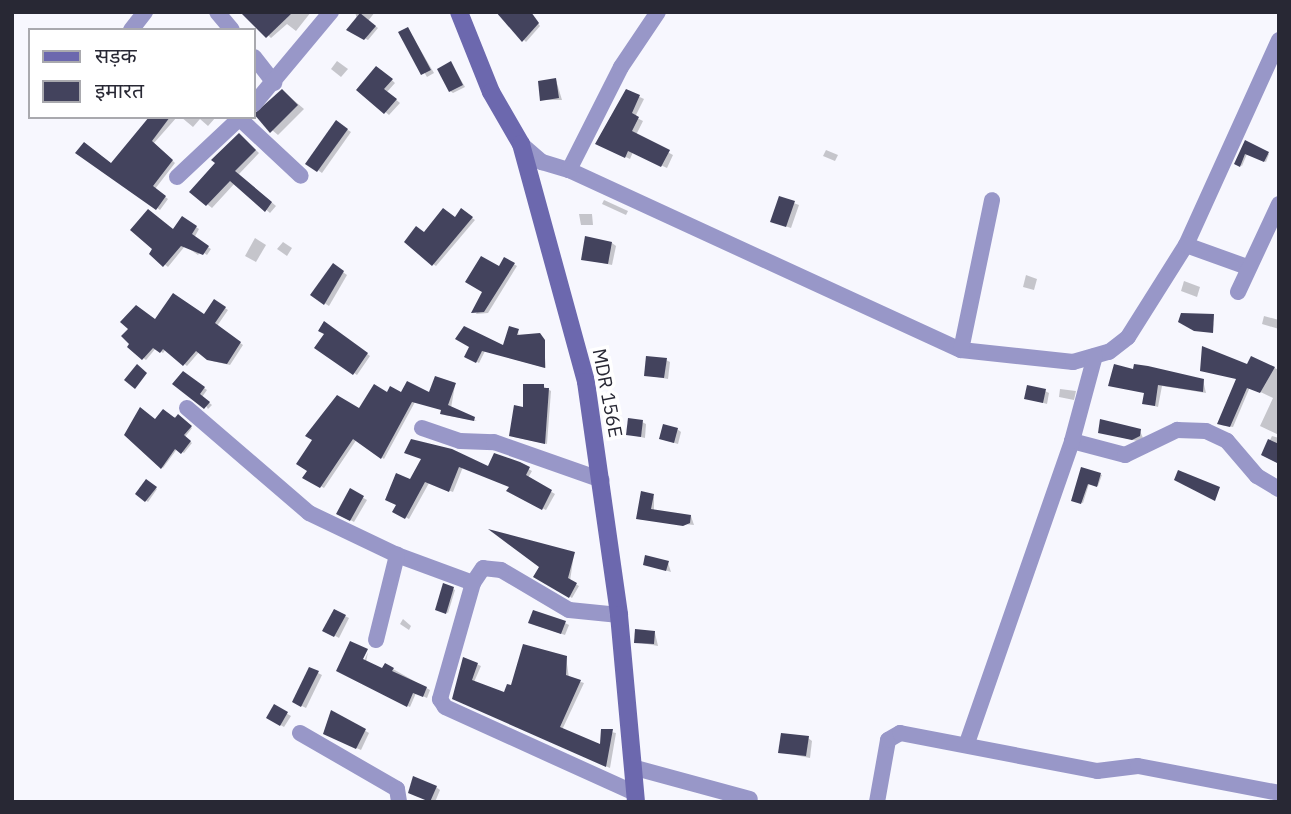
<!DOCTYPE html>
<meta charset="utf-8">
<style>
body{margin:0}
#map{position:relative;width:1291px;height:814px;overflow:hidden;background:#f7f7fe;font-family:"IBM Plex Sans","Noto Sans Devanagari",sans-serif}
div>[style]{position:absolute}
[style*='--x']{left:calc(var(--x)*1px);top:calc(var(--y)*1px);width:calc(var(--w)*1px);rotate:calc(var(--a)*1deg)}
.shadow>*{inset:0;background:#0003}
.building>*{inset:0;background:#43435d}
.street>*{height:16px;margin:-8px;padding:0 8px;transform-origin:8px;border-radius:8px;background:#9897c8}
.secondary>*{height:18px;margin:-9px;padding:0 9px;transform-origin:9px;border-radius:9px;background:#6c68ae}
span{translate:-50% -50%;white-space:nowrap;text-align:center;line-height:1.15;-webkit-text-stroke:7px #fff;paint-order:stroke}
.street-label{font-size:19px;color:#282834}
.frame{position:absolute;inset:0;border:14px solid #282834;pointer-events:none}
.legend{position:absolute;left:28px;top:28px;width:228px;height:91px;box-sizing:border-box;background:#fff;border:2px solid #a9a9ae;margin:0;padding:9px 12px;list-style:none;font-size:21px;color:#282834}
.legend li{display:flex;align-items:center;gap:14px;height:35px}
.legend b{width:35px;border:2px solid #a9a9ae}
</style>
<div id="map">
<div class="shadow">
<i style="clip-path:polygon(243px 12px,311px 12px,296px 31px,287px 24px,271px 38px)"></i>
<i style="clip-path:polygon(355px 12px,375px 12px,368px 21px,378px 28px,368px 40px,349px 30px,357px 19px)"></i>
<i style="clip-path:polygon(529px 12px,540px 26px,526px 42px,502px 17px)"></i>
<i style="clip-path:polygon(408px 29px,434px 73px,427px 77px,400px 32px)"></i>
<i style="clip-path:polygon(337px 61px,348px 69px,341px 77px,331px 69px)"></i>
<i style="clip-path:polygon(451px 63px,465px 87px,453px 93px,450px 91px)"></i>
<i style="clip-path:polygon(381px 70px,395px 83px,387px 92px,400px 103px,389px 115px,359px 90px)"></i>
<i style="clip-path:polygon(556px 80px,562px 100px,542px 100px)"></i>
<i style="clip-path:polygon(283px 91px,304px 109px,278px 135px,254px 115px,262px 113px)"></i>
<i style="clip-path:polygon(627px 91px,644px 99px,635px 117px,643px 121px,636px 135px,673px 155px,667px 168px,633px 152px,630px 159px,597px 143px)"></i>
<i style="clip-path:polygon(151px 117px,177px 117px,154px 143px,175px 163px,155px 189px,168px 199px,160px 210px,77px 153px,112px 165px)"></i>
<i style="clip-path:polygon(181px 117px,216px 117px,208px 126px,200px 119px,193px 127px)"></i>
<i style="clip-path:polygon(337px 123px,351px 132px,322px 173px,308px 163px)"></i>
<i style="clip-path:polygon(240px 135px,259px 153px,239px 174px,276px 206px,270px 213px,235px 183px,212px 208px,192px 192px)"></i>
<i style="clip-path:polygon(1246px 142px,1269px 154px,1266px 162px,1247px 154px,1242px 166px,1237px 163px)"></i>
<i style="clip-path:polygon(826px 150px,838px 155px,835px 161px,823px 156px)"></i>
<i style="clip-path:polygon(780px 198px,799px 205px,791px 228px,776px 223px)"></i>
<i style="clip-path:polygon(604px 200px,628px 211px,626px 215px,602px 204px)"></i>
<i style="clip-path:polygon(462px 211px,475px 220px,436px 266px,433px 264px)"></i>
<i style="clip-path:polygon(579px 214px,592px 214px,593px 225px,581px 225px)"></i>
<i style="clip-path:polygon(183px 218px,199px 229px,194px 238px,211px 249px,207px 255px,201px 251px,198px 255px,185px 246px,168px 267px,151px 254px)"></i>
<i style="clip-path:polygon(255px 238px,266px 245px,256px 262px,245px 256px)"></i>
<i style="clip-path:polygon(283px 242px,292px 248px,287px 256px,277px 249px)"></i>
<i style="clip-path:polygon(612px 243px,616px 246px,612px 265px,583px 259px)"></i>
<i style="clip-path:polygon(505px 259px,517px 266px,488px 313px,476px 314px)"></i>
<i style="clip-path:polygon(333px 265px,347px 275px,329px 306px,312px 295px)"></i>
<i style="clip-path:polygon(1026px 275px,1037px 279px,1034px 290px,1023px 287px)"></i>
<i style="clip-path:polygon(1184px 281px,1200px 287px,1197px 297px,1181px 291px)"></i>
<i style="clip-path:polygon(215px 301px,228px 310px,217px 326px,243px 345px,230px 365px,212px 361px,199px 352px,187px 366px,166px 349px,163px 353px,156px 348px,146px 360px,129px 347px,156px 321px,205px 316px)"></i>
<i style="clip-path:polygon(1264px 316px,1279px 320px,1279px 329px,1262px 324px)"></i>
<i style="clip-path:polygon(325px 323px,370px 356px,357px 375px,317px 348px,326px 333px)"></i>
<i style="clip-path:polygon(518px 331px,519px 337px,543px 337px,546px 368px,485px 351px,479px 363px,466px 356px,471px 347px,504px 347px)"></i>
<i style="clip-path:polygon(1252px 358px,1279px 370px,1279px 435px,1260px 426px,1273px 398px,1250px 387px,1233px 427px,1221px 425px)"></i>
<i style="clip-path:polygon(666px 360px,670px 362px,668px 379px,646px 375px)"></i>
<i style="clip-path:polygon(186px 375px,207px 390px,202px 397px,212px 405px,208px 409px)"></i>
<i style="clip-path:polygon(598px 375px,607px 376px,607px 388px,600px 387px)"></i>
<i style="clip-path:polygon(1203px 380px,1206px 393px,1162px 386px,1158px 407px,1144px 403px,1146px 393px,1110px 385px)"></i>
<i style="clip-path:polygon(455px 385px,451px 408px,477px 421px,445px 415px,443px 410px,415px 402px,384px 459px,357px 439px,324px 488px,305px 477px,360px 410px,387px 395px,430px 395px)"></i>
<i style="clip-path:polygon(543px 386px,551px 391px,547px 444px,514px 437px,525px 409px)"></i>
<i style="clip-path:polygon(1060px 389px,1076px 391px,1074px 400px,1059px 397px)"></i>
<i style="clip-path:polygon(1045px 391px,1049px 393px,1047px 404px,1026px 398px)"></i>
<i style="clip-path:polygon(179px 416px,192px 428px,185px 437px,192px 443px,184px 453px,177px 449px,163px 468px,126px 435px,155px 421px)"></i>
<i style="clip-path:polygon(642px 422px,646px 424px,645px 438px,628px 434px)"></i>
<i style="clip-path:polygon(677px 429px,681px 432px,678px 444px,661px 439px)"></i>
<i style="clip-path:polygon(1140px 431px,1143px 438px,1137px 441px,1100px 432px)"></i>
<i style="clip-path:polygon(1272px 436px,1279px 438px,1279px 462px,1263px 454px)"></i>
<i style="clip-path:polygon(423px 459px,489px 468px,519px 464px,532px 471px,528px 478px,555px 494px,546px 510px,508px 491px,511px 486px,463px 467px,453px 492px,429px 483px,409px 519px,395px 511px)"></i>
<i style="clip-path:polygon(1082px 469px,1102px 475px,1098px 486px,1089px 484px,1083px 503px,1073px 500px)"></i>
<i style="clip-path:polygon(147px 481px,157px 489px,148px 502px,137px 494px)"></i>
<i style="clip-path:polygon(351px 491px,367px 500px,354px 522px,338px 513px)"></i>
<i style="clip-path:polygon(654px 496px,654px 511px,691px 516px,694px 525px,638px 519px)"></i>
<i style="clip-path:polygon(574px 554px,570px 581px,579px 586px,572px 598px,536px 576px)"></i>
<i style="clip-path:polygon(668px 563px,671px 572px,645px 564px)"></i>
<i style="clip-path:polygon(444px 585px,455px 590px,448px 613px,437px 609px)"></i>
<i style="clip-path:polygon(334px 611px,349px 618px,339px 638px,325px 630px)"></i>
<i style="clip-path:polygon(403px 619px,411px 626px,409px 630px,400px 624px)"></i>
<i style="clip-path:polygon(565px 623px,569px 625px,565px 635px,535px 625px)"></i>
<i style="clip-path:polygon(655px 633px,658px 646px,636px 642px)"></i>
<i style="clip-path:polygon(368px 652px,366px 662px,383px 670px,386px 665px,430px 690px,427px 698px,416px 693px,410px 707px,338px 670px,361px 668px)"></i>
<i style="clip-path:polygon(566px 657px,569px 678px,584px 683px,562px 730px,601px 747px,602px 730px,616px 733px,610px 768px,458px 700px,464px 659px,481px 666px,474px 682px,505px 694px)"></i>
<i style="clip-path:polygon(310px 669px,322px 675px,306px 708px,294px 702px)"></i>
<i style="clip-path:polygon(275px 707px,291px 716px,284px 727px,268px 718px)"></i>
<i style="clip-path:polygon(332px 712px,369px 733px,361px 750px,329px 736px)"></i>
<i style="clip-path:polygon(808px 738px,812px 741px,810px 758px,780px 752px)"></i>
<i style="clip-path:polygon(436px 787px,440px 790px,435px 802px,414px 795px)"></i>
</div>
<div class="building">
<i style="clip-path:polygon(240px 12px,293px 12px,266px 38px)"></i>
<i style="clip-path:polygon(496px 12px,531px 12px,539px 23px,522px 42px)"></i>
<i style="clip-path:polygon(360px 13px,376px 26px,364px 40px,346px 30px)"></i>
<i style="clip-path:polygon(408px 27px,431px 70px,421px 75px,398px 32px)"></i>
<i style="clip-path:polygon(451px 61px,463px 85px,449px 92px,437px 69px)"></i>
<i style="clip-path:polygon(376px 66px,393px 79px,384px 89px,397px 99px,384px 114px,356px 90px)"></i>
<i style="clip-path:polygon(556px 78px,559px 98px,540px 101px,538px 81px)"></i>
<i style="clip-path:polygon(282px 89px,298px 105px,270px 133px,254px 114px)"></i>
<i style="clip-path:polygon(626px 89px,640px 95px,632px 113px,639px 117px,632px 131px,670px 150px,661px 167px,628px 151px,625px 158px,595px 144px)"></i>
<i style="clip-path:polygon(149px 117px,170px 117px,152px 141px,173px 160px,153px 186px,166px 196px,156px 210px,75px 153px,84px 142px,111px 163px)"></i>
<i style="clip-path:polygon(336px 120px,348px 129px,317px 172px,305px 164px)"></i>
<i style="clip-path:polygon(239px 133px,256px 150px,235px 171px,272px 202px,265px 212px,230px 181px,206px 206px,189px 192px,215px 163px,211px 160px)"></i>
<i style="clip-path:polygon(1245px 140px,1269px 152px,1264px 162px,1245px 154px,1240px 167px,1234px 164px)"></i>
<i style="clip-path:polygon(779px 196px,795px 201px,786px 227px,770px 222px)"></i>
<i style="clip-path:polygon(443px 208px,455px 217px,461px 208px,473px 217px,432px 266px,404px 242px,416px 226px,424px 232px)"></i>
<i style="clip-path:polygon(148px 209px,173px 229px,182px 216px,197px 226px,192px 234px,209px 246px,203px 255px,181px 246px,163px 267px,149px 254px,152px 249px,130px 230px)"></i>
<i style="clip-path:polygon(585px 236px,612px 242px,608px 264px,581px 260px)"></i>
<i style="clip-path:polygon(481px 256px,499px 266px,504px 257px,515px 263px,484px 312px,471px 313px,482px 292px,465px 282px)"></i>
<i style="clip-path:polygon(333px 263px,344px 271px,324px 305px,310px 295px)"></i>
<i style="clip-path:polygon(173px 293px,204px 314px,214px 299px,226px 307px,215px 323px,241px 342px,227px 364px,207px 360px,196px 351px,183px 366px,163px 349px,160px 353px,153px 348px,142px 360px,127px 347px,129px 344px,121px 336px,128px 329px,120px 322px,136px 305px,155px 319px)"></i>
<i style="clip-path:polygon(1181px 313px,1214px 314px,1213px 333px,1194px 331px,1178px 322px)"></i>
<i style="clip-path:polygon(324px 321px,368px 353px,353px 375px,314px 348px,324px 334px,318px 331px)"></i>
<i style="clip-path:polygon(464px 326px,503px 345px,509px 326px,519px 329px,517px 335px,540px 333px,545px 340px,545px 368px,482px 351px,476px 363px,464px 357px,469px 347px,455px 339px)"></i>
<i style="clip-path:polygon(1202px 346px,1247px 364px,1251px 356px,1275px 367px,1260px 393px,1247px 388px,1230px 427px,1217px 424px,1236px 379px,1200px 371px)"></i>
<i style="clip-path:polygon(646px 356px,667px 358px,664px 378px,644px 376px)"></i>
<i style="clip-path:polygon(137px 364px,147px 373px,135px 389px,124px 380px)"></i>
<i style="clip-path:polygon(1114px 364px,1133px 369px,1134px 364px,1148px 366px,1204px 379px,1203px 392px,1158px 385px,1155px 406px,1142px 404px,1144px 393px,1108px 386px)"></i>
<i style="clip-path:polygon(183px 371px,205px 387px,200px 394px,210px 402px,204px 409px,172px 384px)"></i>
<i style="clip-path:polygon(435px 376px,456px 383px,448px 405px,475px 417px,474px 421px,440px 414px,441px 410px,412px 402px,381px 459px,353px 439px,320px 488px,302px 478px,307px 471px,296px 464px,312px 440px,305px 436px,337px 395px,359px 408px,374px 384px,387px 392px,390px 386px,401px 392px,407px 381px,429px 392px)"></i>
<i style="clip-path:polygon(523px 384px,544px 384px,544px 388px,549px 388px,545px 444px,509px 436px,514px 405px,523px 407px)"></i>
<i style="clip-path:polygon(1027px 385px,1046px 389px,1043px 403px,1024px 399px)"></i>
<i style="clip-path:polygon(140px 407px,155px 419px,163px 409px,175px 418px,178px 414px,192px 426px,184px 435px,191px 441px,181px 454px,175px 449px,161px 469px,124px 435px)"></i>
<i style="clip-path:polygon(628px 418px,643px 420px,641px 437px,626px 435px)"></i>
<i style="clip-path:polygon(1100px 419px,1141px 429px,1140px 436px,1132px 440px,1098px 433px)"></i>
<i style="clip-path:polygon(663px 424px,678px 428px,674px 443px,659px 439px)"></i>
<i style="clip-path:polygon(411px 439px,452px 449px,488px 466px,494px 453px,520px 462px,530px 467px,526px 475px,552px 490px,542px 510px,506px 491px,509px 487px,459px 467px,449px 492px,425px 482px,405px 519px,392px 512px,396px 505px,385px 500px,396px 473px,410px 479px,421px 459px,404px 453px)"></i>
<i style="clip-path:polygon(1268px 439px,1279px 444px,1279px 464px,1261px 455px)"></i>
<i style="clip-path:polygon(1081px 467px,1101px 473px,1097px 487px,1088px 484px,1081px 504px,1071px 501px)"></i>
<i style="clip-path:polygon(1178px 470px,1220px 487px,1215px 501px,1174px 480px)"></i>
<i style="clip-path:polygon(146px 479px,157px 487px,145px 502px,135px 494px)"></i>
<i style="clip-path:polygon(350px 488px,364px 496px,350px 521px,336px 514px)"></i>
<i style="clip-path:polygon(641px 491px,654px 494px,651px 509px,691px 515px,690px 523px,683px 526px,636px 519px)"></i>
<i style="clip-path:polygon(488px 529px,575px 552px,568px 578px,577px 583px,569px 598px,533px 577px,539px 567px)"></i>
<i style="clip-path:polygon(645px 555px,669px 561px,666px 571px,643px 565px)"></i>
<i style="clip-path:polygon(443px 583px,454px 587px,446px 614px,435px 610px)"></i>
<i style="clip-path:polygon(334px 609px,346px 615px,334px 637px,322px 631px)"></i>
<i style="clip-path:polygon(533px 610px,566px 621px,561px 634px,528px 623px)"></i>
<i style="clip-path:polygon(635px 629px,655px 631px,654px 644px,634px 643px)"></i>
<i style="clip-path:polygon(350px 641px,368px 649px,363px 659px,382px 668px,385px 663px,394px 668px,392px 671px,427px 687px,423px 697px,413px 693px,407px 707px,336px 671px)"></i>
<i style="clip-path:polygon(523px 644px,567px 656px,566px 675px,581px 680px,560px 727px,600px 744px,601px 729px,613px 729px,606px 767px,452px 699px,463px 657px,478px 663px,472px 680px,504px 692px,507px 684px,511px 685px)"></i>
<i style="clip-path:polygon(309px 667px,319px 671px,301px 707px,292px 702px)"></i>
<i style="clip-path:polygon(274px 704px,288px 712px,280px 726px,266px 718px)"></i>
<i style="clip-path:polygon(331px 710px,366px 729px,356px 749px,323px 734px)"></i>
<i style="clip-path:polygon(781px 733px,809px 736px,806px 756px,778px 753px)"></i>
<i style="clip-path:polygon(413px 776px,437px 786px,430px 802px,408px 793px)"></i>
</div>
<div class="street">
<i style="--x:217;--y:12;--w:23;--a:50"></i>
<i style="--x:131;--y:30;--w:23;--a:-52"></i>
<i style="--x:254;--y:57;--w:33;--a:52"></i>
<i style="--x:254;--y:104;--w:120;--a:-50.1"></i>
<i style="--x:240;--y:119;--w:83;--a:43.1"></i>
<i style="--x:521;--y:144;--w:28;--a:41"></i>
<i style="--x:542;--y:162;--w:28;--a:17"></i>
<i style="--x:569;--y:170;--w:431;--a:24.7"></i>
<i style="--x:961;--y:350;--w:113;--a:6.1"></i>
<i style="--x:1073;--y:362;--w:37;--a:-16"></i>
<i style="--x:1109;--y:352;--w:24;--a:-38"></i>
<i style="--x:1128;--y:337;--w:109;--a:-57.8"></i>
<i style="--x:1186;--y:245;--w:225;--a:-65.6"></i>
<i style="--x:569;--y:170;--w:115;--a:-63.2"></i>
<i style="--x:621;--y:67;--w:66;--a:-56.1"></i>
<i style="--x:177;--y:177;--w:88;--a:-43.2"></i>
<i style="--x:1186;--y:245;--w:65;--a:19.8"></i>
<i style="--x:1238;--y:292;--w:97;--a:-65"></i>
<i style="--x:961;--y:350;--w:153;--a:-78.3"></i>
<i style="--x:187;--y:408;--w:161;--a:40.7"></i>
<i style="--x:309;--y:513;--w:98;--a:25.5"></i>
<i style="--x:397;--y:555;--w:81;--a:20.2"></i>
<i style="--x:422;--y:428;--w:40;--a:18.9"></i>
<i style="--x:460;--y:441;--w:34;--a:2"></i>
<i style="--x:494;--y:442;--w:114;--a:19.4"></i>
<i style="--x:1072;--y:441;--w:55;--a:14.8"></i>
<i style="--x:1125;--y:455;--w:58;--a:-25.7"></i>
<i style="--x:1177;--y:430;--w:29;--a:2"></i>
<i style="--x:1206;--y:431;--w:23;--a:25"></i>
<i style="--x:1227;--y:441;--w:46;--a:49.4"></i>
<i style="--x:1257;--y:476;--w:26;--a:31"></i>
<i style="--x:619;--y:615;--w:50;--a:-174.3"></i>
<i style="--x:569;--y:610;--w:79;--a:-149.5"></i>
<i style="--x:501;--y:570;--w:18;--a:-174"></i>
<i style="--x:483;--y:568;--w:18;--a:124"></i>
<i style="--x:473;--y:583;--w:121;--a:105.9"></i>
<i style="--x:440;--y:699;--w:9;--a:58"></i>
<i style="--x:445;--y:707;--w:209;--a:24.4"></i>
<i style="--x:376;--y:640;--w:88;--a:-76.1"></i>
<i style="--x:300;--y:733;--w:112;--a:30"></i>
<i style="--x:397;--y:789;--w:13;--a:81"></i>
<i style="--x:967;--y:743;--w:320;--a:-70.8"></i>
<i style="--x:1072;--y:441;--w:88;--a:-74.9"></i>
<i style="--x:632;--y:767;--w:122;--a:15.2"></i>
<i style="--x:877;--y:802;--w:63;--a:-79.9"></i>
<i style="--x:888;--y:740;--w:14;--a:-30"></i>
<i style="--x:900;--y:733;--w:201;--a:10.9"></i>
<i style="--x:1097;--y:771;--w:41;--a:-7"></i>
<i style="--x:1138;--y:766;--w:144;--a:10.8"></i>
</div>
<div class="secondary">
<i style="--x:459;--y:12;--w:86;--a:68.2"></i>
<i style="--x:491;--y:92;--w:60;--a:60"></i>
<i style="--x:521;--y:144;--w:247;--a:74.7"></i>
<i style="--x:586;--y:382;--w:235;--a:81.9"></i>
<i style="--x:619;--y:615;--w:188;--a:84.8"></i>
</div>
<div class="street-label">
<span style="left:607px;top:393px;rotate:79deg">MDR 156E</span>
</div>
<div class="frame"></div>
<ul class="legend">
<li><b style="height:9px;background:#6c68ae"></b>सड़क</li>
<li><b style="height:19px;background:#43435d"></b>इमारत</li>
</ul>
</div>
